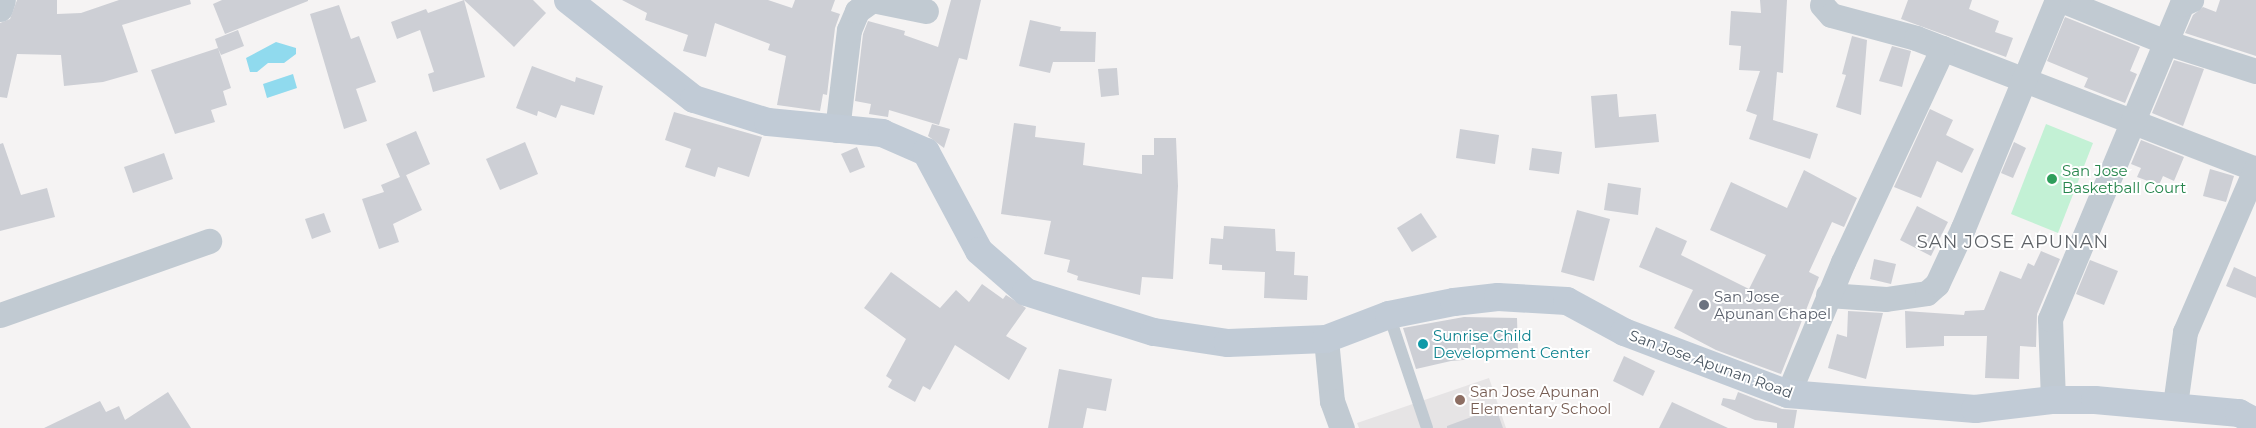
<!DOCTYPE html>
<style>
body{margin:0}
#map{position:relative;width:2256px;height:428px;overflow:hidden;background:#f5f3f3;font-family:Montserrat,sans-serif}
div>[style]{position:absolute}
[style*='--x']{left:calc(var(--x)*1px);top:calc(var(--y)*1px);width:calc(var(--w)*1px);rotate:calc(var(--a)*1deg)}
.education>*{inset:0;background:#e6e4e5}
.green>*{inset:0;background:#c3f1d5}
.water>*{inset:0;background:#90daee}
.building>*{inset:0;background:#cdcfd5}
.lane>*{height:12px;margin:-6px;padding:0 6px;transform-origin:6px;border-radius:6px;background:#c1cad2}
.street>*{height:25px;margin:-12.5px;padding:0 12.5px;transform-origin:12.5px;border-radius:12.5px;background:#c1cad2}
.secondary>*{height:28px;margin:-14px;padding:0 14px;transform-origin:14px;border-radius:14px;background:#c1cbd6}
.dots>*{width:14px;height:14px;translate:-50% -50%;box-sizing:border-box;border:2px solid #fff;border-radius:50%}
span{translate:-50% -50%;white-space:nowrap;text-align:center;line-height:1.15;-webkit-text-stroke:4px #fff;paint-order:stroke}
.leisure-label{font-size:15px;color:#27864d}
.left{translate:0 -50%;text-align:left}
.worship-label{font-size:15px;color:#5b616d}
.culture-label{font-size:15px;color:#0d838f}
.street-label{font-size:15px;color:#4a5661}
.education-label{font-size:15px;color:#785e54}
.quarter-label{font-size:18px;color:#5f6368;letter-spacing:1px}
</style>
<div id="map">
<div class="education">
<i style="clip-path:polygon(1489px 378px,1506px 428px,1359px 428px,1357px 423px)"></i>
</div>
<div class="green">
<i style="clip-path:polygon(2046px 124px,2093px 143px,2058px 233px,2011px 214px)"></i>
</div>
<div class="water">
<i style="clip-path:polygon(276px 42px,296px 48px,296px 54px,284px 63px,268px 63px,257px 72px,250px 72px,246px 58px)"></i>
<i style="clip-path:polygon(293px 74px,297px 88px,267px 98px,263px 84px)"></i>
</div>
<div class="building">
<i style="clip-path:polygon(17px 0,57px 0,57px 14px,81px 13px,119px 0,190px 0,191px 4px,122px 25px,138px 72px,103px 82px,64px 86px,61px 55px,17px 54px,7px 98px,0 97px,0 23px,10px 19px)"></i>
<i style="clip-path:polygon(222px 0,308px 0,308px 1px,225px 34px,213px 4px)"></i>
<i style="clip-path:polygon(464px 0,533px 0,546px 13px,514px 47px)"></i>
<i style="clip-path:polygon(464px 0,485px 77px,433px 92px,428px 74px,434px 72px,420px 30px,397px 39px,391px 22px,426px 9px,428px 13px)"></i>
<i style="clip-path:polygon(622px 0,768px 0,792px 8px,795px 0,835px 0,831px 11px,840px 14px,835px 28px,827px 95px,823px 94px,820px 111px,777px 105px,786px 56px,768px 50px,770px 44px,715px 23px,706px 57px,683px 51px,688px 35px,645px 20px,647px 13px)"></i>
<i style="clip-path:polygon(951px 0,981px 0,967px 60px,959px 58px,939px 125px,889px 110px,888px 117px,869px 114px,871px 104px,855px 101px,863px 34px,868px 21px,905px 31px,904px 35px,938px 47px)"></i>
<i style="clip-path:polygon(1760px 0,1787px 0,1783px 73px,1777px 72px,1773px 120px,1818px 134px,1810px 159px,1749px 139px,1757px 115px,1746px 111px,1760px 71px,1739px 70px,1741px 46px,1729px 45px,1731px 11px,1761px 13px)"></i>
<i style="clip-path:polygon(1908px 0,1972px 0,1969px 9px,1999px 21px,1995px 32px,2013px 38px,2006px 57px,1901px 19px)"></i>
<i style="clip-path:polygon(2220px 0,2256px 0,2256px 56px,2185px 33px,2193px 15px,2203px 7px,2216px 12px)"></i>
<i style="clip-path:polygon(339px 5px,351px 39px,359px 36px,376px 82px,356px 89px,367px 121px,344px 129px,310px 14px)"></i>
<i style="clip-path:polygon(2065px 17px,2140px 47px,2130px 71px,2137px 74px,2125px 103px,2084px 87px,2088px 78px,2047px 61px)"></i>
<i style="clip-path:polygon(1030px 20px,1061px 27px,1060px 31px,1096px 32px,1095px 62px,1053px 62px,1050px 73px,1019px 66px)"></i>
<i style="clip-path:polygon(238px 30px,244px 46px,221px 55px,218px 48px,231px 88px,223px 91px,227px 105px,211px 110px,215px 122px,175px 134px,151px 70px,218px 48px,215px 39px)"></i>
<i style="clip-path:polygon(1852px 36px,1867px 40px,1861px 115px,1836px 107px,1846px 75px,1842px 74px)"></i>
<i style="clip-path:polygon(1892px 46px,1911px 51px,1902px 87px,1879px 81px)"></i>
<i style="clip-path:polygon(2174px 60px,2204px 69px,2183px 126px,2152px 113px)"></i>
<i style="clip-path:polygon(532px 66px,575px 82px,576px 77px,603px 86px,594px 115px,561px 105px,556px 118px,538px 111px,537px 116px,516px 108px)"></i>
<i style="clip-path:polygon(1117px 68px,1119px 95px,1101px 97px,1098px 69px)"></i>
<i style="clip-path:polygon(1617px 94px,1619px 117px,1656px 114px,1659px 142px,1595px 148px,1591px 96px)"></i>
<i style="clip-path:polygon(1930px 109px,1953px 120px,1946px 135px,1974px 149px,1962px 173px,1937px 161px,1921px 198px,1894px 187px)"></i>
<i style="clip-path:polygon(674px 112px,762px 137px,749px 177px,718px 167px,715px 177px,685px 167px,691px 149px,665px 140px)"></i>
<i style="clip-path:polygon(1014px 123px,1036px 126px,1035px 137px,1085px 143px,1083px 165px,1142px 174px,1142px 155px,1154px 155px,1154px 138px,1176px 138px,1178px 186px,1173px 279px,1142px 277px,1140px 295px,1077px 280px,1078px 276px,1067px 272px,1070px 260px,1044px 254px,1051px 221px,1001px 214px)"></i>
<i style="clip-path:polygon(932px 124px,950px 129px,944px 148px,928px 136px)"></i>
<i style="clip-path:polygon(1460px 129px,1499px 135px,1495px 164px,1456px 158px)"></i>
<i style="clip-path:polygon(416px 131px,430px 164px,402px 177px,406px 175px,422px 210px,393px 224px,399px 242px,379px 249px,362px 199px,384px 192px,381px 185px,400px 177px,386px 144px)"></i>
<i style="clip-path:polygon(2141px 140px,2184px 157px,2174px 181px,2163px 176px,2159px 185px,2137px 177px,2141px 168px,2131px 164px)"></i>
<i style="clip-path:polygon(525px 142px,538px 174px,500px 190px,486px 159px)"></i>
<i style="clip-path:polygon(2014px 142px,2026px 148px,2013px 178px,2001px 173px)"></i>
<i style="clip-path:polygon(3px 143px,21px 195px,47px 188px,55px 217px,0 231px,0 144px)"></i>
<i style="clip-path:polygon(857px 147px,865px 167px,850px 173px,841px 154px)"></i>
<i style="clip-path:polygon(1532px 148px,1562px 152px,1559px 174px,1529px 170px)"></i>
<i style="clip-path:polygon(164px 153px,173px 179px,133px 193px,124px 167px)"></i>
<i style="clip-path:polygon(2210px 169px,2234px 176px,2226px 202px,2203px 196px)"></i>
<i style="clip-path:polygon(1804px 170px,1857px 198px,1844px 227px,1832px 222px,1809px 272px,1819px 277px,1781px 374px,1716px 350px,1674px 328px,1693px 290px,1639px 267px,1656px 227px,1687px 241px,1681px 255px,1749px 289px,1766px 255px,1710px 230px,1731px 182px,1787px 208px)"></i>
<i style="clip-path:polygon(1608px 183px,1641px 188px,1638px 215px,1604px 210px)"></i>
<i style="clip-path:polygon(1917px 206px,1948px 222px,1931px 256px,1900px 240px)"></i>
<i style="clip-path:polygon(1577px 210px,1610px 219px,1594px 281px,1561px 272px)"></i>
<i style="clip-path:polygon(324px 213px,331px 232px,312px 239px,305px 219px)"></i>
<i style="clip-path:polygon(1421px 213px,1437px 237px,1412px 252px,1397px 228px)"></i>
<i style="clip-path:polygon(1224px 226px,1275px 229px,1276px 251px,1295px 252px,1294px 275px,1308px 276px,1307px 300px,1264px 298px,1265px 272px,1222px 270px,1222px 265px,1209px 264px,1211px 238px,1223px 239px)"></i>
<i style="clip-path:polygon(2041px 251px,2060px 259px,2037px 314px,2036px 347px,2020px 346px,2019px 379px,1985px 378px,1987px 336px,1944px 336px,1944px 346px,1906px 348px,1905px 311px,1964px 315px,1965px 311px,1984px 310px,2000px 271px,2021px 279px,2028px 263px,2034px 266px)"></i>
<i style="clip-path:polygon(1874px 259px,1896px 264px,1891px 284px,1870px 279px)"></i>
<i style="clip-path:polygon(2090px 260px,2118px 271px,2104px 305px,2076px 294px)"></i>
<i style="clip-path:polygon(2234px 267px,2256px 277px,2256px 298px,2226px 286px)"></i>
<i style="clip-path:polygon(891px 272px,940px 308px,956px 290px,969px 302px,982px 284px,1003px 299px,1006px 295px,1026px 308px,1006px 336px,1027px 348px,1009px 380px,955px 345px,930px 390px,923px 386px,915px 402px,888px 387px,892px 380px,886px 376px,906px 339px,864px 308px)"></i>
<i style="clip-path:polygon(1848px 311px,1883px 313px,1866px 379px,1828px 368px,1837px 334px,1847px 337px)"></i>
<i style="clip-path:polygon(1464px 317px,1517px 318px,1518px 351px,1487px 352px,1487px 358px,1451px 361px,1416px 369px,1403px 328px)"></i>
<i style="clip-path:polygon(1624px 356px,1655px 371px,1643px 396px,1613px 381px)"></i>
<i style="clip-path:polygon(1059px 369px,1112px 379px,1106px 411px,1087px 408px,1083px 428px,1048px 428px)"></i>
<i style="clip-path:polygon(168px 392px,191px 428px,44px 428px,100px 401px,106px 412px,119px 406px,125px 420px)"></i>
<i style="clip-path:polygon(1738px 392px,1782px 409px,1797px 410px,1794px 428px,1777px 428px,1777px 423px,1755px 420px,1721px 405px,1723px 398px,1735px 400px)"></i>
<i style="clip-path:polygon(1672px 402px,1728px 428px,1659px 428px)"></i>
<i style="clip-path:polygon(1496px 408px,1503px 428px,1447px 428px,1447px 426px)"></i>
</div>
<div class="lane">
<i style="--x:1389;--y:315;--w:119;--a:71.4"></i>
</div>
<div class="street">
<i style="--x:2061;--y:0;--w:115;--a:21.9"></i>
<i style="--x:2168;--y:43;--w:92;--a:17.7"></i>
<i style="--x:1822;--y:5;--w:13;--a:48"></i>
<i style="--x:1831;--y:15;--w:88;--a:15.1"></i>
<i style="--x:1916;--y:38;--w:364;--a:21.1"></i>
<i style="--x:0;--y:9;--w:9;--a:-72"></i>
<i style="--x:837;--y:130;--w:101;--a:-83.2"></i>
<i style="--x:849;--y:30;--w:21;--a:-67"></i>
<i style="--x:857;--y:11;--w:19;--a:-36"></i>
<i style="--x:872;--y:0;--w:55;--a:11.5"></i>
<i style="--x:1828;--y:295;--w:58;--a:3.9"></i>
<i style="--x:1886;--y:299;--w:41;--a:-8.3"></i>
<i style="--x:1927;--y:293;--w:13;--a:-42"></i>
<i style="--x:1937;--y:284;--w:62;--a:-65.1"></i>
<i style="--x:1963;--y:228;--w:247;--a:-67.6"></i>
<i style="--x:0;--y:315;--w:222;--a:-19.5"></i>
<i style="--x:1326;--y:339;--w:62;--a:84.5"></i>
<i style="--x:1332;--y:401;--w:29;--a:70"></i>
<i style="--x:1788;--y:394;--w:143;--a:-67.4"></i>
<i style="--x:1843;--y:262;--w:236;--a:-65"></i>
<i style="--x:2053;--y:400;--w:81;--a:-92.1"></i>
<i style="--x:2050;--y:319;--w:342;--a:-67.3"></i>
<i style="--x:2182;--y:4;--w:10;--a:-24"></i>
<i style="--x:2175;--y:405;--w:74;--a:-82.2"></i>
<i style="--x:2185;--y:332;--w:179;--a:-66.6"></i>
</div>
<div class="secondary">
<i style="--x:568;--y:0;--w:160;--a:38.2"></i>
<i style="--x:694;--y:99;--w:77;--a:17.3"></i>
<i style="--x:768;--y:122;--w:115;--a:5.5"></i>
<i style="--x:882;--y:133;--w:48;--a:23.4"></i>
<i style="--x:926;--y:152;--w:112;--a:61.8"></i>
<i style="--x:979;--y:251;--w:62;--a:41.1"></i>
<i style="--x:1026;--y:292;--w:134;--a:17.4"></i>
<i style="--x:1154;--y:332;--w:75;--a:8.5"></i>
<i style="--x:1228;--y:343;--w:98;--a:-2.3"></i>
<i style="--x:1326;--y:339;--w:67;--a:-20.9"></i>
<i style="--x:1389;--y:315;--w:66;--a:-11.3"></i>
<i style="--x:1454;--y:302;--w:44;--a:-6.5"></i>
<i style="--x:1498;--y:297;--w:69;--a:3.3"></i>
<i style="--x:1567;--y:301;--w:65;--a:28.5"></i>
<i style="--x:1624;--y:332;--w:175;--a:20.7"></i>
<i style="--x:1788;--y:394;--w:188;--a:4.6"></i>
<i style="--x:1975;--y:409;--w:79;--a:-6.6"></i>
<i style="--x:2053;--y:400;--w:42;--a:0"></i>
<i style="--x:2095;--y:400;--w:145;--a:5.2"></i>
<i style="--x:2239;--y:413;--w:19;--a:28"></i>
</div>
<div class="dots">
<i style="left:2052px;top:179px;background:#2e9e5b"></i>
<i style="left:1704px;top:305px;background:#6b7280"></i>
<i style="left:1423px;top:344px;background:#0f9aa8"></i>
<i style="left:1460px;top:400px;background:#8d6e63"></i>
</div>
<div class="leisure-label">
<span class="left" style="left:2062px;top:179px">San Jose<br>Basketball Court</span>
</div>
<div class="worship-label">
<span class="left" style="left:1714px;top:305px">San Jose<br>Apunan Chapel</span>
</div>
<div class="culture-label">
<span class="left" style="left:1433px;top:344px">Sunrise Child<br>Development Center</span>
</div>
<div class="street-label">
<span style="left:1711px;top:364px;rotate:20deg">San Jose Apunan Road</span>
</div>
<div class="education-label">
<span class="left" style="left:1470px;top:400px">San Jose Apunan<br>Elementary School</span>
</div>
<div class="quarter-label">
<span style="left:2013px;top:242px">SAN JOSE APUNAN</span>
</div>
</div>
